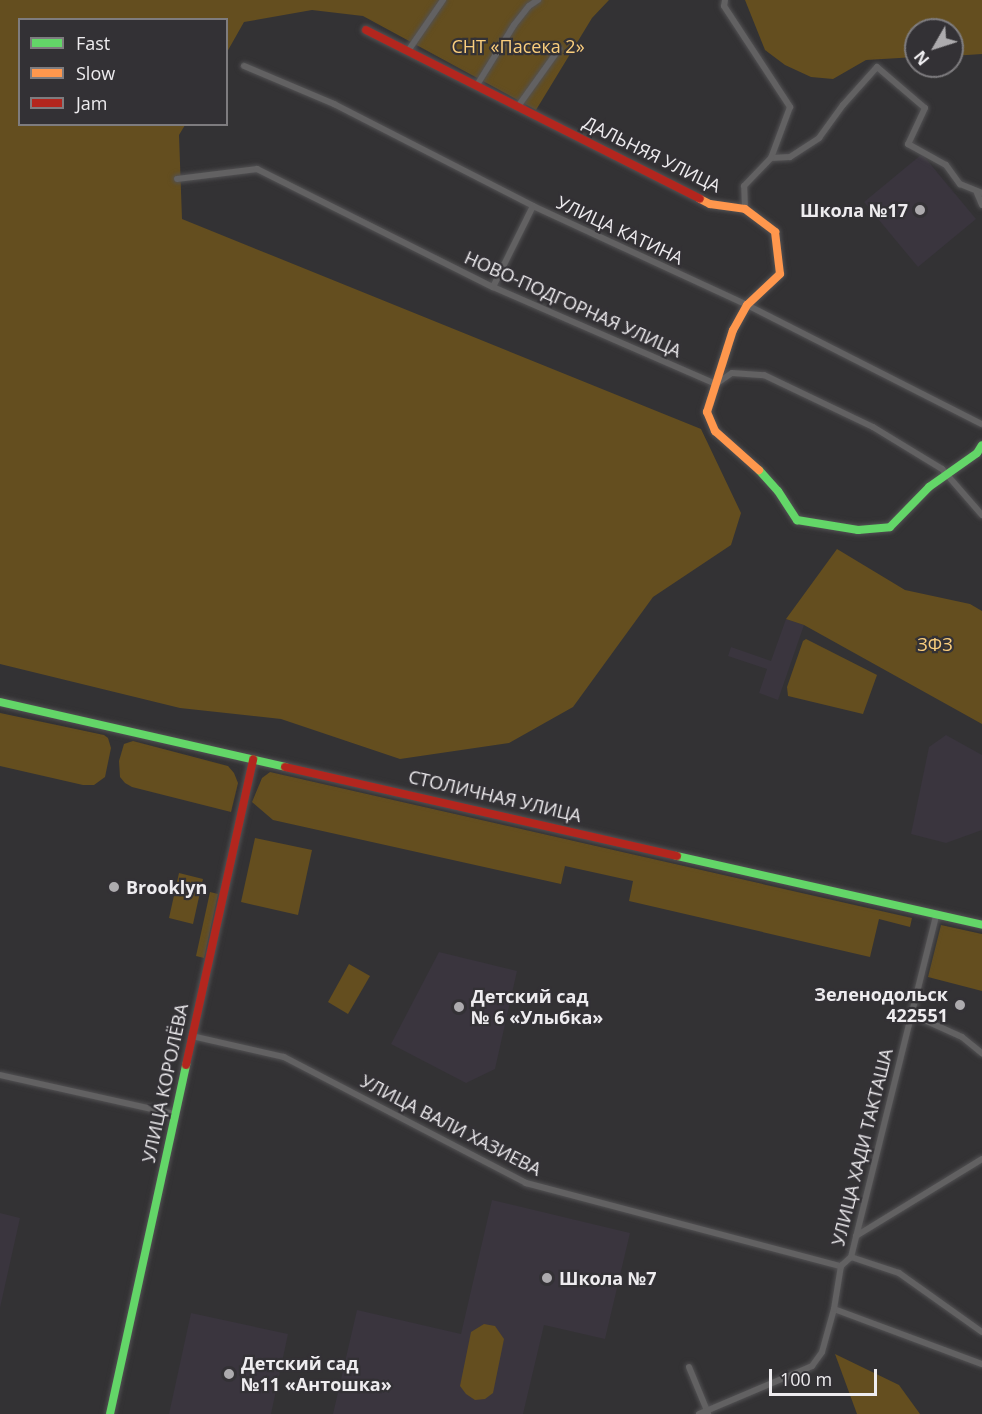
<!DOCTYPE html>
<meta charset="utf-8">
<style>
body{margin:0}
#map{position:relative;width:982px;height:1414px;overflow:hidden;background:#333234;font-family:"Open Sans",sans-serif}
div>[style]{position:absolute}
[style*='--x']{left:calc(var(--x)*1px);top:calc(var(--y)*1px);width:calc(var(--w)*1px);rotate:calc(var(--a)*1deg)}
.built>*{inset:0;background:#3a353e}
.green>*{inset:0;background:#644e1f}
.roads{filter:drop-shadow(0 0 2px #525153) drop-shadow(0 0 2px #525153)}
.street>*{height:6px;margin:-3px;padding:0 3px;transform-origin:3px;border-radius:3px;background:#626162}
.fast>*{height:8px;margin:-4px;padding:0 4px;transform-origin:4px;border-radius:4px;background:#63d668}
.slow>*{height:8px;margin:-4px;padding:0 4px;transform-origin:4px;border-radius:4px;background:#ff974d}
.jam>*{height:8px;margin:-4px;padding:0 4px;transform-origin:4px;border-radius:4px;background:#b3261e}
.dots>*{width:16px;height:16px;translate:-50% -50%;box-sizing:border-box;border:3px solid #333135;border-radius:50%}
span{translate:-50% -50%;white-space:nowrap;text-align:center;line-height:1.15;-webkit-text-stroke:4.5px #333135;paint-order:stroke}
.park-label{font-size:18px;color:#face7d}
.street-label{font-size:18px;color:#eeecef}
.poi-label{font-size:18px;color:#eeecef;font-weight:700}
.right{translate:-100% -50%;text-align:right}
.left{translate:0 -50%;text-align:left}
.legend{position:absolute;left:18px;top:18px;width:210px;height:108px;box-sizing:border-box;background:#333135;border:2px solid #7e7c7f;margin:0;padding:8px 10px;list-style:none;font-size:18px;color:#eeecef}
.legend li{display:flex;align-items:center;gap:12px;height:30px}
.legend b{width:30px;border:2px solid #7e7c7f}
.north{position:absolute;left:904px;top:18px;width:60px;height:60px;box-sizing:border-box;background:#333135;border:2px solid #7e7c7f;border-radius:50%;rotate:231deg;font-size:16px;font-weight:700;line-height:24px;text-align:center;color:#eeecef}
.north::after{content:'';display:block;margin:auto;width:21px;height:27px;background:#adabae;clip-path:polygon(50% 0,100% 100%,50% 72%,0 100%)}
.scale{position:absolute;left:769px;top:1369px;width:108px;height:27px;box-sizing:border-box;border:3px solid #eeecef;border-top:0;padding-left:8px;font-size:18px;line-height:21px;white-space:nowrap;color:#eeecef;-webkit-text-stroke:4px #333135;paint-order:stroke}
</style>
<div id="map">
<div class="built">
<i style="clip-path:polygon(922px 154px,976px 219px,918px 267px,864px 202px)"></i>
<i style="clip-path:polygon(786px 619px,804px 625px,778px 700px,759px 693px,767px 669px,728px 656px,731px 647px,771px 661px)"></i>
<i style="clip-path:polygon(946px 735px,982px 755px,982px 830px,946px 843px,911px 834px,929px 747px)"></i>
<i style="clip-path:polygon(439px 952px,517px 971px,495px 1069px,466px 1083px,391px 1044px)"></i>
<i style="clip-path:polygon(492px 1200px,630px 1233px,605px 1339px,544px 1325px,523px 1414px,333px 1414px,357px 1310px,461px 1334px)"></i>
<i style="clip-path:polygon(0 1213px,20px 1218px,0 1308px)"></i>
<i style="clip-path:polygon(191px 1313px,288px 1334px,271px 1414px,169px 1414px)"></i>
</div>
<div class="green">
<i style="clip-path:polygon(0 0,609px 0,592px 18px,536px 110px,363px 16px,312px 10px,244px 22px,227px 52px,226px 20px,20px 20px,20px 124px,185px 125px,179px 135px,182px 219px,701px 429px,741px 513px,731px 545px,653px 597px,573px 707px,509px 743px,400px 759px,281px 719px,180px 708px,0 664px)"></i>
<i style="clip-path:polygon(745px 0,982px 0,982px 54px,952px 56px,952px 30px,916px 30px,916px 57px,866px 60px,833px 79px,811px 77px,785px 65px,765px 50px)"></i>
<i style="clip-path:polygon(837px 549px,905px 590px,970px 604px,982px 611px,982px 724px,804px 625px,786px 619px)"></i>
<i style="clip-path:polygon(806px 639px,877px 675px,863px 714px,788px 696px,787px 687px,803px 641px)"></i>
<i style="clip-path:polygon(0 713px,104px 735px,108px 738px,111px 748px,105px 777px,94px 785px,83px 785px,0 766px)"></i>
<i style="clip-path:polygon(133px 741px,228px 766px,234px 773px,238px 783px,231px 812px,132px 787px,125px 783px,120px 777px,119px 761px,124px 744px)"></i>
<i style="clip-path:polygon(270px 772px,912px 918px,910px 927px,879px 919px,870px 957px,629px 901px,633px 881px,565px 866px,561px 884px,273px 820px,252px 802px,262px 778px)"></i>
<i style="clip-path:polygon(255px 838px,312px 850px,298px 915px,241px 902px)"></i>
<i style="clip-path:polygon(179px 873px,203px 879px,193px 924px,169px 918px)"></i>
<i style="clip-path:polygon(210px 892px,218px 894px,204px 958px,196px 956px)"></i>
<i style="clip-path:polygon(941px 925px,982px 934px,982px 991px,928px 977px)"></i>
<i style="clip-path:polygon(349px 964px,370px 976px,348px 1014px,328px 1002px)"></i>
<i style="clip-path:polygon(484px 1324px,495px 1326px,504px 1339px,493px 1393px,485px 1399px,475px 1400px,466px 1394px,460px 1386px,471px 1332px)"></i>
<i style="clip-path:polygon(835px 1354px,899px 1385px,920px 1414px,857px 1414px)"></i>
</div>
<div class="roads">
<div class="street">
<i style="--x:725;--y:0;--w:6;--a:99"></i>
<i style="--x:724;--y:6;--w:121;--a:56.8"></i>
<i style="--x:790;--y:107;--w:54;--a:110.4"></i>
<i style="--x:771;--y:158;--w:19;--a:-3"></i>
<i style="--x:790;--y:157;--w:35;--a:-33"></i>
<i style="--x:819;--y:138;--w:41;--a:-54"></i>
<i style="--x:843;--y:105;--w:51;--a:-48.2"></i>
<i style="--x:877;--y:67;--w:63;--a:40.5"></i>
<i style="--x:925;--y:108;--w:40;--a:115"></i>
<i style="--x:908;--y:144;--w:43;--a:28.9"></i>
<i style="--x:946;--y:165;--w:24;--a:54"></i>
<i style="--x:960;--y:184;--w:24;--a:22"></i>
<i style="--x:408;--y:51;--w:62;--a:-55.5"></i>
<i style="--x:244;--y:66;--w:98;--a:22.9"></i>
<i style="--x:334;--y:104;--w:224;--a:27.1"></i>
<i style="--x:533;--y:206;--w:236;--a:24.8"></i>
<i style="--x:747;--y:305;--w:263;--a:26.9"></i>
<i style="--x:477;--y:85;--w:70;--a:-58.3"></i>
<i style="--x:514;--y:25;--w:24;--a:-52"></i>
<i style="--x:529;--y:6;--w:11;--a:-34"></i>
<i style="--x:519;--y:105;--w:69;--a:-54.5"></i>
<i style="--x:177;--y:179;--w:81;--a:-7.1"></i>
<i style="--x:257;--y:169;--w:264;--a:26.6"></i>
<i style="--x:493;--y:287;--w:243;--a:23.5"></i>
<i style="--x:716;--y:384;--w:19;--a:-35"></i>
<i style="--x:732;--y:373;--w:32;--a:4"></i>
<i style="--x:764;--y:375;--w:121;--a:25.5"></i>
<i style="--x:873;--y:427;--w:81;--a:31.3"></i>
<i style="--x:942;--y:469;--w:61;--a:49"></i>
<i style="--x:977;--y:193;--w:13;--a:67"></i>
<i style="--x:745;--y:209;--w:23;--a:-92"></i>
<i style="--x:744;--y:186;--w:39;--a:-46"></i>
<i style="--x:493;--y:287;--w:90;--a:-63.7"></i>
<i style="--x:911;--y:1014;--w:56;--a:24.3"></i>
<i style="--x:962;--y:1037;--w:26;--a:39"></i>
<i style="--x:192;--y:1036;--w:94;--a:12.9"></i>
<i style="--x:284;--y:1057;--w:273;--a:27.5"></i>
<i style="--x:526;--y:1183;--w:326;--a:14.8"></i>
<i style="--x:0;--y:1075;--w:179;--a:12.6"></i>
<i style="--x:856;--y:1236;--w:148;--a:-31.4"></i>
<i style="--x:851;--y:1257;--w:51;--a:18.4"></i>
<i style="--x:899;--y:1273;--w:102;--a:35.4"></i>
<i style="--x:834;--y:1309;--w:158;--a:20.4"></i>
<i style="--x:689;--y:1367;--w:50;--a:67.6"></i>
<i style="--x:699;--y:1414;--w:123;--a:-23"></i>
<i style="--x:812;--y:1366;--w:17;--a:-54"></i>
<i style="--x:822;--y:1352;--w:45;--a:-74.4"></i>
<i style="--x:834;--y:1309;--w:44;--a:-80.8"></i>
<i style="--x:841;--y:1266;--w:13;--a:-42"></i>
<i style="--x:851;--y:1257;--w:351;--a:-76"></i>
</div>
<div class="fast">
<i style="--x:759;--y:470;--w:28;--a:48"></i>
<i style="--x:778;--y:491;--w:35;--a:57"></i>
<i style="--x:797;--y:520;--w:62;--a:9.3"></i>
<i style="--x:858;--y:530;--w:32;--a:-5"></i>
<i style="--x:890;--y:527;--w:56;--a:-45.7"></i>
<i style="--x:929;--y:487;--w:59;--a:-35.3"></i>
<i style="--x:977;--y:453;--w:9;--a:-58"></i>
<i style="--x:0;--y:702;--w:292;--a:12.8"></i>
<i style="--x:677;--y:856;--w:313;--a:12.7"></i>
<i style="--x:110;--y:1414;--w:357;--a:-77.7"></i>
</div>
<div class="slow">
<i style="--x:700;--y:199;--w:11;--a:27"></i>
<i style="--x:710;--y:204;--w:35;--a:8"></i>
<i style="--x:745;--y:209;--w:38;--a:37"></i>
<i style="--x:775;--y:232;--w:42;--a:83.2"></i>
<i style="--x:780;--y:274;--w:45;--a:136.8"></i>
<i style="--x:747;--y:305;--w:29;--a:119"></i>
<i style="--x:733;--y:330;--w:86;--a:107.6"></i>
<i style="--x:707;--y:412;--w:21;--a:67"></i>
<i style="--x:715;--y:431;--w:59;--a:41.6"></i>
</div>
<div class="jam">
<i style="--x:366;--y:30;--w:374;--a:26.8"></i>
<i style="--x:285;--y:767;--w:402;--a:12.8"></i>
<i style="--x:186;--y:1065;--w:313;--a:-77.6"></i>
</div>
</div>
<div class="dots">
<i style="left:920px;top:210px;background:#adabae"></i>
<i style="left:114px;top:887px;background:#adabae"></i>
<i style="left:960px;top:1005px;background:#adabae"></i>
<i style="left:459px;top:1007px;background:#adabae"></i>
<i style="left:547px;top:1278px;background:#adabae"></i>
<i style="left:229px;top:1374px;background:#adabae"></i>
</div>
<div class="park-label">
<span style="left:518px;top:46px">СНТ «Пасека 2»</span>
<span style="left:935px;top:644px">ЗФЗ</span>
</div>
<div class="street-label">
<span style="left:652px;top:154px;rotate:26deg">ДАЛЬНЯЯ УЛИЦА</span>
<span style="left:620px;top:230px;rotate:25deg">УЛИЦА КАТИНА</span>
<span style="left:573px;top:304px;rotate:24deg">НОВО-ПОДГОРНАЯ УЛИЦА</span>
<span style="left:495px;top:796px;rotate:13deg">СТОЛИЧНАЯ УЛИЦА</span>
<span style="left:165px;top:1083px;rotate:-78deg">УЛИЦА КОРОЛЁВА</span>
<span style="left:451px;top:1125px;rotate:27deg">УЛИЦА ВАЛИ ХАЗИЕВА</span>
<span style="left:862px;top:1147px;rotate:-76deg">УЛИЦА ХАДИ ТАКТАША</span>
</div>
<div class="poi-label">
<span class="right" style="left:908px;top:210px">Школа №17</span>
<span class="left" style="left:126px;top:887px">Brooklyn</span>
<span class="right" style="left:948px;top:1005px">Зеленодольск<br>422551</span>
<span class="left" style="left:471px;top:1007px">Детский сад<br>№ 6 «Улыбка»</span>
<span class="left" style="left:559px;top:1278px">Школа №7</span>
<span class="left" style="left:241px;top:1374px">Детский сад<br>№11 «Антошка»</span>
</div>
<ul class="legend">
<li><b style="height:8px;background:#63d668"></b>Fast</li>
<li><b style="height:8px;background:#ff974d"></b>Slow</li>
<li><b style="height:8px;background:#b3261e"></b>Jam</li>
</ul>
<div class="north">N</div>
<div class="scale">100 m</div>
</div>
